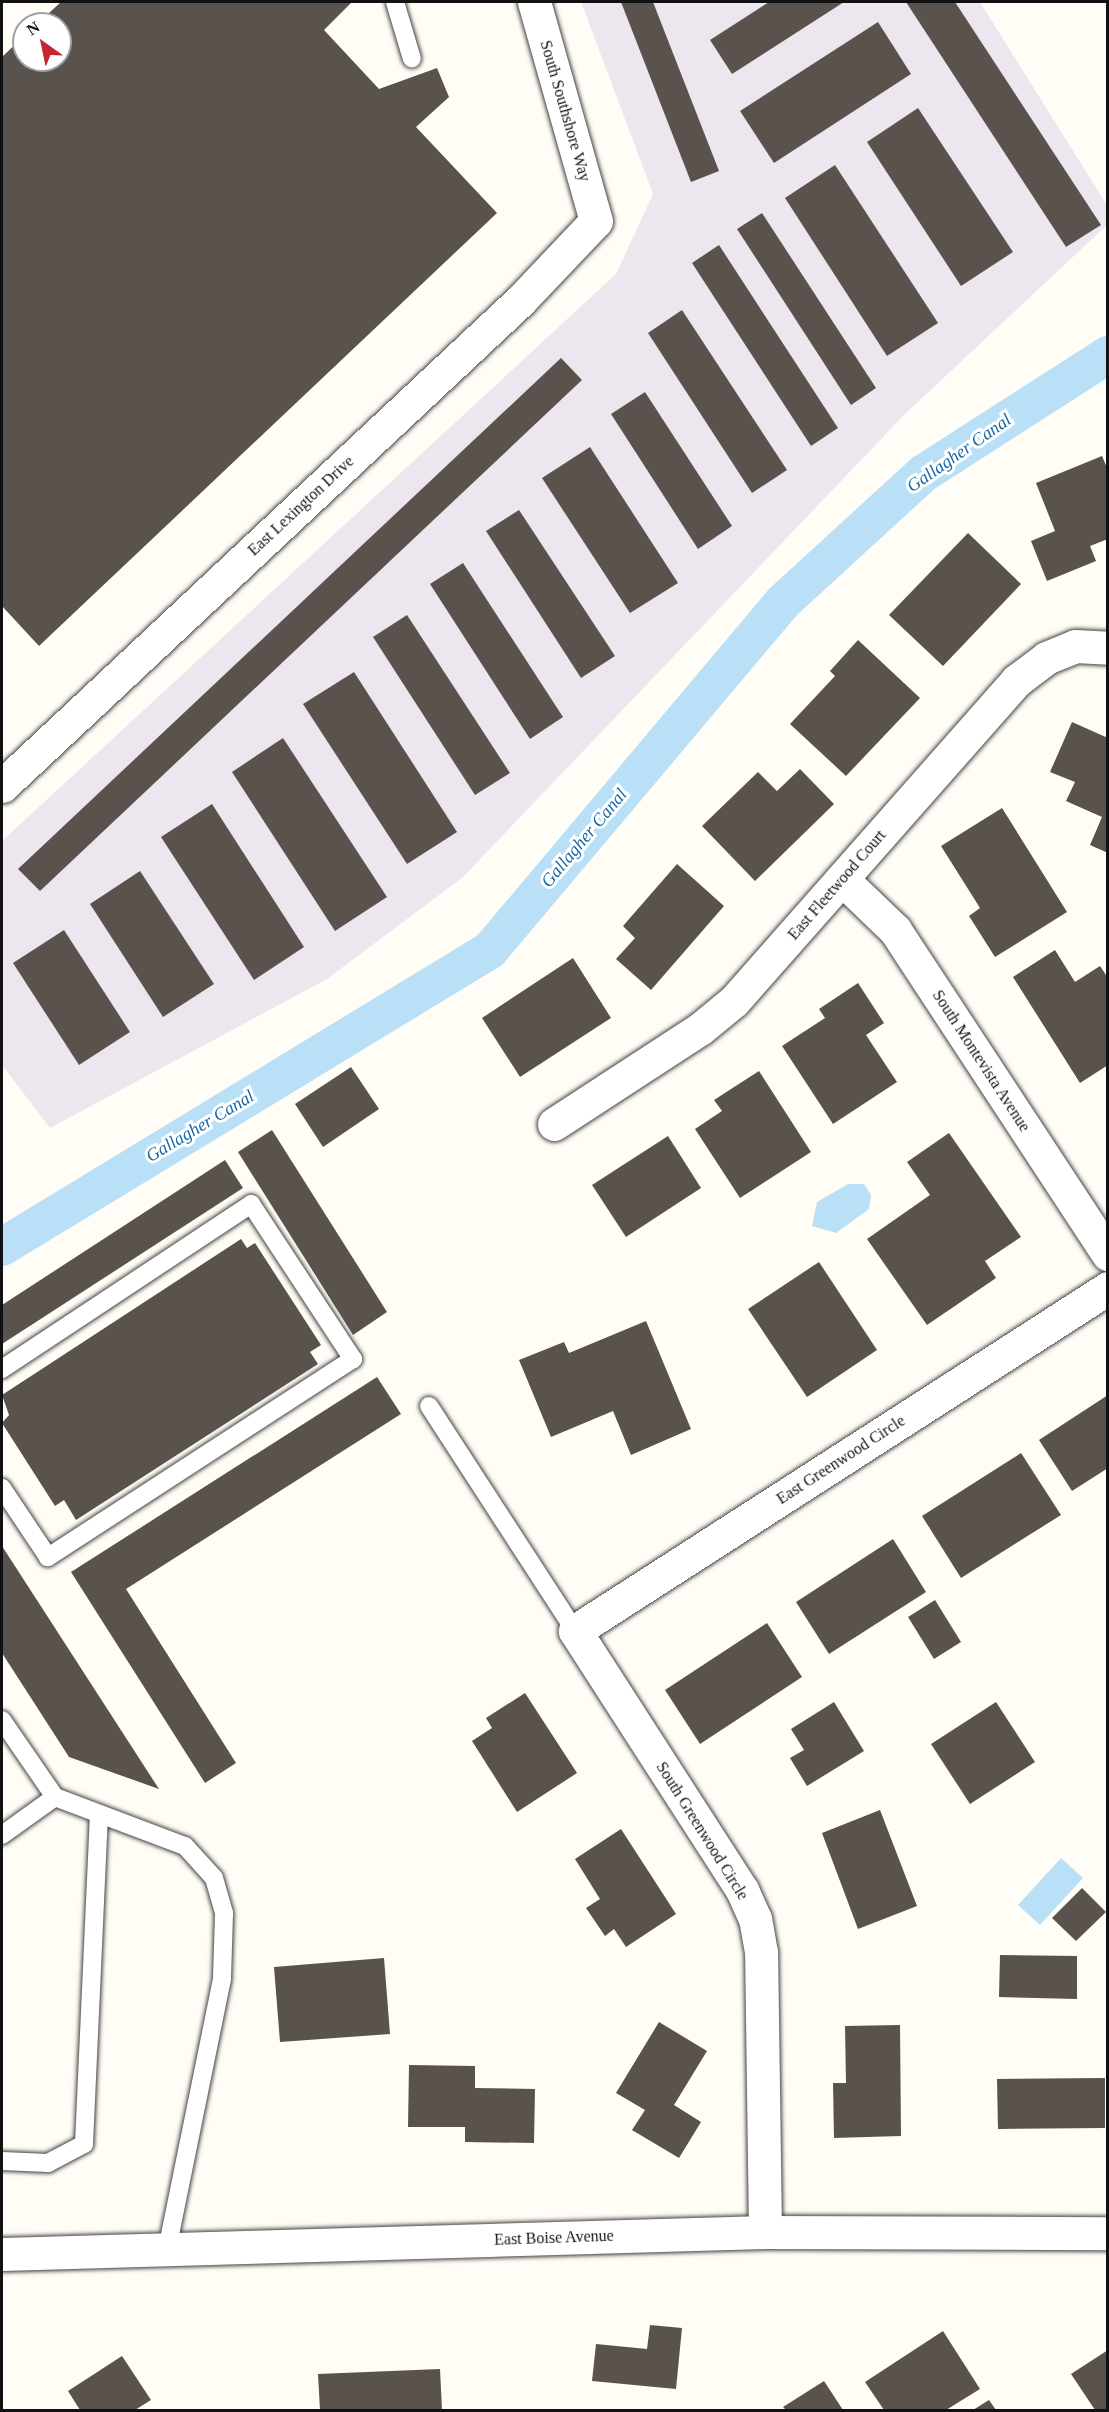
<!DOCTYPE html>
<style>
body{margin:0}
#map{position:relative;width:1109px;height:2412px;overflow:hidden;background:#fffdf5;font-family:"Times New Roman",serif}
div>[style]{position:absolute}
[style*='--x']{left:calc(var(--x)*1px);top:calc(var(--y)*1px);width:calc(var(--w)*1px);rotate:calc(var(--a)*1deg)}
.industrial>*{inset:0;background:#eee6ef}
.water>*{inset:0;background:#b9e0f7}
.canal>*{height:38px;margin:-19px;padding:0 19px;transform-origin:19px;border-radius:19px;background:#b9e0f7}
.building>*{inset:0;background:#5a524d}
.roads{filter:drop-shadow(0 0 2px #444) drop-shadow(0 0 2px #444)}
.service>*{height:18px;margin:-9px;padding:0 9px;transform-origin:9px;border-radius:9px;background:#fff}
.minor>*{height:33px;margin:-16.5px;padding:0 16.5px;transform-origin:16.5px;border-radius:16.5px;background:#fff}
.tertiary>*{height:33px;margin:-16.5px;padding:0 16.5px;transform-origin:16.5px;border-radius:16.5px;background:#fff}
span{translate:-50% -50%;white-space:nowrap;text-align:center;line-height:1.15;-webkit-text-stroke:6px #fff;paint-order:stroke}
.street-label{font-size:16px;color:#111}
.water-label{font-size:18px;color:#1768a6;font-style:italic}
.frame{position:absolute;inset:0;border:3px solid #111;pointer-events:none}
.north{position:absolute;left:12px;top:12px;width:60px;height:60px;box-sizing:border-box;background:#fff;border:2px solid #a0a0a0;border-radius:50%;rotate:327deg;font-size:16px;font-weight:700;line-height:24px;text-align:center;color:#111}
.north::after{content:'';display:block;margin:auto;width:21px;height:27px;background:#c4262e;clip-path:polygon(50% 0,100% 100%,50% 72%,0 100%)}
</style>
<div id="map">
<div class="industrial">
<i style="clip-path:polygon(581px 2px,980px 2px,1107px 205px,1107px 225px,905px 414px,463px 877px,327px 979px,50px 1128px,2px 1065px,2px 841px,616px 274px,653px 194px)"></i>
</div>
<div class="water">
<i style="clip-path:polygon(848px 1184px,864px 1184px,871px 1195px,869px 1209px,836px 1233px,812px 1226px,817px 1202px)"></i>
<i style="clip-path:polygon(1061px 1858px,1083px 1878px,1040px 1925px,1018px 1905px)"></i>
</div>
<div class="canal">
<i style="--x:2;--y:1247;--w:571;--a:-31.32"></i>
<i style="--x:490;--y:950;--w:455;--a:-49.9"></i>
<i style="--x:783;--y:602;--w:191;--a:-42.5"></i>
<i style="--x:924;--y:473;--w:219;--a:-32.7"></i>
</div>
<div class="building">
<i style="clip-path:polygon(61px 2px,352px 2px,324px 30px,379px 89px,437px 68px,449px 97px,416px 127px,497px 213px,39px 646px,2px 606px,2px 57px,24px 36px,24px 60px,60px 60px,60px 24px,37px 24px)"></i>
<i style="clip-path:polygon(621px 2px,653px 2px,719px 171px,691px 182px)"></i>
<i style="clip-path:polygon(769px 2px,844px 2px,732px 74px,710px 40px)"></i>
<i style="clip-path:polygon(906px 2px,955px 2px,1101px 225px,1066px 247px)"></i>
<i style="clip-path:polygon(878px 22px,911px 74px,774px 163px,740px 111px)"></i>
<i style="clip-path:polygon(918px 108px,1013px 252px,961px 286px,867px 142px)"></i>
<i style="clip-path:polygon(835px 165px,938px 323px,887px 356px,785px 198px)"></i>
<i style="clip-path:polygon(762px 213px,876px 388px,851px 405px,737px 229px)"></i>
<i style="clip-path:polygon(719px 245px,838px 428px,811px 446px,692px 263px)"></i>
<i style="clip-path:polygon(682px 310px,787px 470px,752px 493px,648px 333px)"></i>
<i style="clip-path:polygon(561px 358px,582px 380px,40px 891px,18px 869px)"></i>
<i style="clip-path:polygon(645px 392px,732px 526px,698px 549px,611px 414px)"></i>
<i style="clip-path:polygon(590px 447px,678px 583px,630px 613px,542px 478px)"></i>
<i style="clip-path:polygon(1102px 456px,1108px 470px,1108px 539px,1090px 546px,1096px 561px,1047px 581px,1031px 541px,1055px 531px,1036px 483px)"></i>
<i style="clip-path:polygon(519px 510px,615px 656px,581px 678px,486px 531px)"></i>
<i style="clip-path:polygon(968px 533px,1021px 584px,943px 666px,889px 615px)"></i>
<i style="clip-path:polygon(463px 563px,563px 717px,530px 739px,430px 584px)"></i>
<i style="clip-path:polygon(407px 615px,510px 773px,475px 795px,373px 637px)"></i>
<i style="clip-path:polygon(858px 640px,920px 698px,846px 776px,790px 724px,835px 676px,830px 671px)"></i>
<i style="clip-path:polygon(354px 672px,457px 832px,407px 864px,303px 704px)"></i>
<i style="clip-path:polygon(1072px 722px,1108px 738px,1108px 853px,1090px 845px,1102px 817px,1066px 801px,1075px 782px,1050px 772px)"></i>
<i style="clip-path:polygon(283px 738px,387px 897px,335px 931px,232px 772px)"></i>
<i style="clip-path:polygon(800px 769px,834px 804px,755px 881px,702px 826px,758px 772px,777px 791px)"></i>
<i style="clip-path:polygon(212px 804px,304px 947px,254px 980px,161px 837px)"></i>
<i style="clip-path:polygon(1002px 808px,1067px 912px,995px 957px,969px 916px,980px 908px,941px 846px)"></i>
<i style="clip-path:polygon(677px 864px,724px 906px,651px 990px,616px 959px,635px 938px,623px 926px)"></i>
<i style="clip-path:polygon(140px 871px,214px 984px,163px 1017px,90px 904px)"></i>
<i style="clip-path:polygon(64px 930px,130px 1032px,79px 1065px,13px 963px)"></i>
<i style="clip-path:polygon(1055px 950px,1075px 982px,1100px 966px,1108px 978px,1108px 1065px,1080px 1083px,1013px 977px)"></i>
<i style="clip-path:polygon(573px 958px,611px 1018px,520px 1077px,482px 1018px)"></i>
<i style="clip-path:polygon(858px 983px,884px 1023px,866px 1035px,897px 1082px,833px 1124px,782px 1046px,825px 1018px,819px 1009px)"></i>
<i style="clip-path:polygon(351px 1067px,379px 1109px,323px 1147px,295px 1104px)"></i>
<i style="clip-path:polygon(759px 1071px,811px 1152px,740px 1198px,695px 1129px,722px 1111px,714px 1100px)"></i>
<i style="clip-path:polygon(272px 1130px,387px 1312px,353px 1335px,238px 1152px)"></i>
<i style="clip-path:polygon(949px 1133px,1021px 1237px,985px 1261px,996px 1278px,927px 1325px,867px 1239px,930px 1195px,907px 1162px)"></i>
<i style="clip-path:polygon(668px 1136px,701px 1188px,626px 1237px,592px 1185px)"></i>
<i style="clip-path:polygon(225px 1160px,243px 1188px,2px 1344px,2px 1305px)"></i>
<i style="clip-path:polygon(241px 1239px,247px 1248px,255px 1243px,321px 1345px,310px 1352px,318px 1364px,76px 1520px,64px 1500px,55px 1506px,2px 1423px,9px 1415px,2px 1395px)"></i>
<i style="clip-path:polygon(819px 1262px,877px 1350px,807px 1397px,748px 1309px)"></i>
<i style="clip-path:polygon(646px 1321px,691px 1429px,631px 1455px,613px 1411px,551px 1437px,519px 1360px,564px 1342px,569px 1353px)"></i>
<i style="clip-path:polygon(377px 1377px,401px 1414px,126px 1589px,236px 1763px,205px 1783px,71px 1572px)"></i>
<i style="clip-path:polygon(1108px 1395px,1108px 1468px,1072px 1491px,1039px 1440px)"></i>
<i style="clip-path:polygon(1021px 1453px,1061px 1515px,961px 1578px,922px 1516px)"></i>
<i style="clip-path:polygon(893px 1539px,926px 1592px,829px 1654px,796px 1602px)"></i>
<i style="clip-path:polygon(2px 1546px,159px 1789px,69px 1757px,2px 1653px)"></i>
<i style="clip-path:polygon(935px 1600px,961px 1642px,934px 1659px,908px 1617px)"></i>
<i style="clip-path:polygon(767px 1623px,802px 1677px,700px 1744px,665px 1690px)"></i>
<i style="clip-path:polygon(525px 1693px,577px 1773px,517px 1812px,472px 1741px,492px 1728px,486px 1718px)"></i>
<i style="clip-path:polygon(834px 1702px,864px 1751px,807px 1786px,790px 1758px,804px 1750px,791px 1729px)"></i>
<i style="clip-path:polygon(996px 1702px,1035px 1762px,970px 1804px,931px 1744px)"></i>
<i style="clip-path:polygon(880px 1810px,917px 1906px,858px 1929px,822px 1833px)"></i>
<i style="clip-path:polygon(621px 1829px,676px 1914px,626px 1947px,614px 1929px,605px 1936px,586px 1908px,600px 1899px,575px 1859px)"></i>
<i style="clip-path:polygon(1082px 1888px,1106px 1912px,1076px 1941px,1052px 1918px)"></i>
<i style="clip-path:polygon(1000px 1955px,1077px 1956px,1077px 1999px,999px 1997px)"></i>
<i style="clip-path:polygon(384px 1958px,390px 2034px,280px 2042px,274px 1967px)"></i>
<i style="clip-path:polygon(659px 2022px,707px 2051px,674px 2105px,701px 2122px,679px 2158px,632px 2130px,645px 2110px,616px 2093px)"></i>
<i style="clip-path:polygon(900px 2025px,901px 2136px,834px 2138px,833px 2083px,846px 2083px,845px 2026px)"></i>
<i style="clip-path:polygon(409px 2065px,475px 2066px,475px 2088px,535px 2089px,534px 2143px,465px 2142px,465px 2127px,408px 2127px)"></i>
<i style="clip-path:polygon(1105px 2078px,1105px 2128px,998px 2129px,997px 2079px)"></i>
<i style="clip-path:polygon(650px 2325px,682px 2328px,676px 2389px,592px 2381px,596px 2344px,647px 2349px)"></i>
<i style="clip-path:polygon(943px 2331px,980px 2389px,946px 2410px,884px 2410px,865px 2382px)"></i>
<i style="clip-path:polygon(1108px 2350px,1108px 2410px,1095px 2410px,1071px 2374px)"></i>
<i style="clip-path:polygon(122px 2356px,151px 2400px,135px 2410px,80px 2410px,68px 2391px)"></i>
<i style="clip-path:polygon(440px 2369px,442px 2410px,320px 2410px,318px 2374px)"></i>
<i style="clip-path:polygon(824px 2381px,843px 2410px,786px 2410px,783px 2407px)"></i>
<i style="clip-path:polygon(989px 2400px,996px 2410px,973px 2410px)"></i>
</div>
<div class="roads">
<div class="service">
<i style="--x:395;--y:2;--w:59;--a:73.4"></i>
<i style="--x:2;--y:1369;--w:299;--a:-33.5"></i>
<i style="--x:251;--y:1204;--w:186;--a:56.7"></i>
<i style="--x:353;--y:1359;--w:364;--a:147"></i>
<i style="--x:48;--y:1557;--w:83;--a:-123.7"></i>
<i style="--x:429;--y:1406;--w:268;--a:57"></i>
<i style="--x:2;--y:1720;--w:93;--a:55.5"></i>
<i style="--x:55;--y:1797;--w:139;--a:20.7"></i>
<i style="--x:185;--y:1846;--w:43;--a:47.8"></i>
<i style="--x:214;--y:1878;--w:37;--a:74"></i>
<i style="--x:224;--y:1914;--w:65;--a:91.8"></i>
<i style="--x:222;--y:1979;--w:276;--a:101.5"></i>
<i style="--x:2;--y:1835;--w:65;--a:-35.6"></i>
<i style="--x:2;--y:2161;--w:46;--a:2.5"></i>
<i style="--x:48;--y:2163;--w:41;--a:-27.8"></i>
<i style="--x:84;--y:2144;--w:330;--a:-87.4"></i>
</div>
<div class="minor">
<i style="--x:2;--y:786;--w:710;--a:-43.12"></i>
<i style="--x:520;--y:301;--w:110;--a:-46.5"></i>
<i style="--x:596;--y:221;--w:228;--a:-105.8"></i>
<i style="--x:842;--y:879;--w:74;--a:43.9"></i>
<i style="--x:895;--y:930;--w:388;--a:56.7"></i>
<i style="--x:554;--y:1124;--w:174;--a:-33.1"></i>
<i style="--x:700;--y:1029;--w:44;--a:-39.5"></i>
<i style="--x:734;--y:1001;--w:427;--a:-48.6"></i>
<i style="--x:1016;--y:681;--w:38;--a:-37"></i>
<i style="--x:1046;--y:658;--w:31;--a:-22"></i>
<i style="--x:1075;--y:646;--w:33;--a:3"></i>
<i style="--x:765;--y:2232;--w:280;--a:-90.8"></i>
<i style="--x:761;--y:1952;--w:34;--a:-100"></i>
<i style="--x:755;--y:1919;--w:32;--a:-114"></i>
<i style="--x:742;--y:1890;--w:308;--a:-122.8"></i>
<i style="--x:575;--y:1631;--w:634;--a:-32.76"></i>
</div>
<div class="tertiary">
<i style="--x:2;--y:2254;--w:763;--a:-1.65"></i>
<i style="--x:765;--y:2232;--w:343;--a:0.2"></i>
</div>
</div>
<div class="street-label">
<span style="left:565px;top:111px;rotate:74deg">South Southshore Way</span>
<span style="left:301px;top:506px;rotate:-43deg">East Lexington Drive</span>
<span style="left:837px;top:885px;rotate:-49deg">East Fleetwood Court</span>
<span style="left:981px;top:1061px;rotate:57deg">South Montevista Avenue</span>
<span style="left:841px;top:1460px;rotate:-33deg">East Greenwood Circle</span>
<span style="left:702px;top:1831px;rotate:58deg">South Greenwood Circle</span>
<span style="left:554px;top:2238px;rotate:-2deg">East Boise Avenue</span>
</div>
<div class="water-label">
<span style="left:959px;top:453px;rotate:-35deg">Gallagher Canal</span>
<span style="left:584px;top:838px;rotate:-50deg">Gallagher Canal</span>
<span style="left:200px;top:1126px;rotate:-31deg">Gallagher Canal</span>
</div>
<div class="frame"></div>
<div class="north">N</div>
</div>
